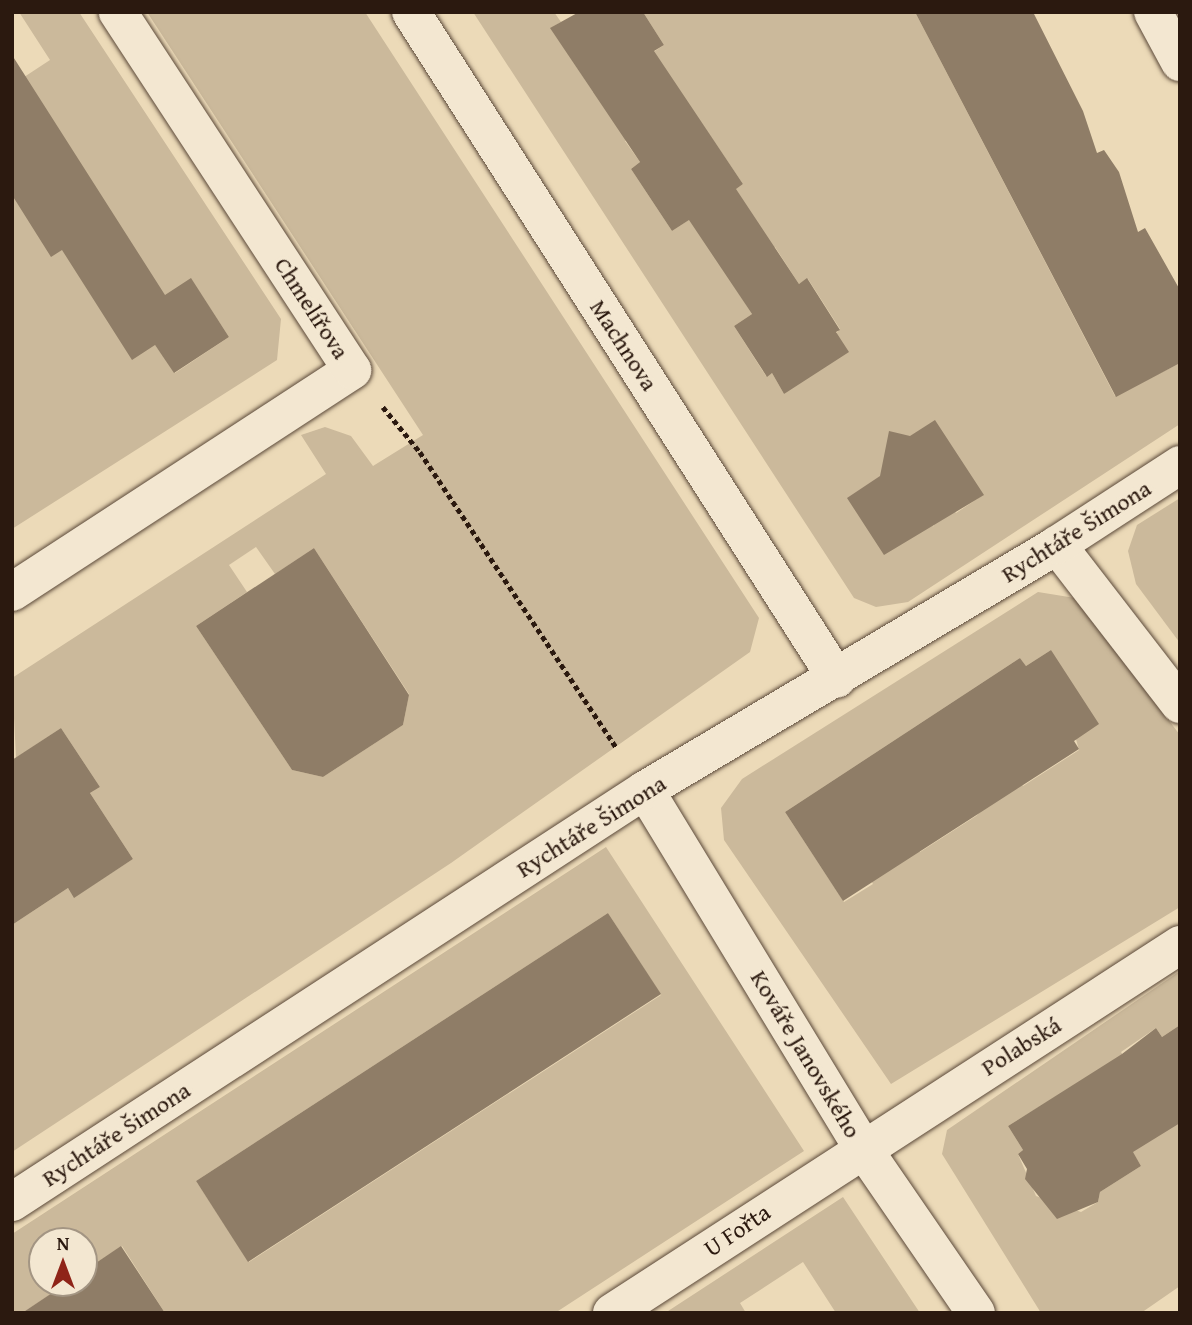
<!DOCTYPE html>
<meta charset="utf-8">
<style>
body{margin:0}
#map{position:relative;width:1192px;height:1325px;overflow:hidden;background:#ecdab8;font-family:"Gentium Book Plus",serif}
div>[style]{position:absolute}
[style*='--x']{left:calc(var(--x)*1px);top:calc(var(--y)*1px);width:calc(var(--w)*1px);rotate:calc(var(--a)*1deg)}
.green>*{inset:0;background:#cbb99b}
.building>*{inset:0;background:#8f7d67}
.path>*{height:4.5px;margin-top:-2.25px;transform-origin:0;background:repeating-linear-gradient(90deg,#2b190f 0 5px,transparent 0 8.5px)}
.roads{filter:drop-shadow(0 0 2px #5b4939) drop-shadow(0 0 2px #5b4939)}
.street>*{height:38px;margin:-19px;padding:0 19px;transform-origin:19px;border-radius:19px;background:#f3e7d1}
span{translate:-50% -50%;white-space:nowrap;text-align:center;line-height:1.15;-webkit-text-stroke:7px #f3e7d1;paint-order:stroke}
.street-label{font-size:24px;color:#2b190f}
.frame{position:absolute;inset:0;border:14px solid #2b190f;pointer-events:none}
.north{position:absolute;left:28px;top:1227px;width:70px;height:70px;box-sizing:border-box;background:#f3e7d1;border:2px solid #a39583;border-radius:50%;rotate:0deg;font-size:19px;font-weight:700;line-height:28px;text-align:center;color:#2b190f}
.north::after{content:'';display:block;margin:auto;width:24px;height:32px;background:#8f2418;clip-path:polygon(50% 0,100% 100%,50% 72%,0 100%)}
</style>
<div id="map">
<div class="green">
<i style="clip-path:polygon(evenodd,19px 12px,79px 12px,281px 319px,277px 360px,12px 529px,12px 85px,50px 60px,19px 12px,191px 279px,229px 337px,175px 373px,155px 345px,191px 279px)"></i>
<i style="clip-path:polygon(evenodd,147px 12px,365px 12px,759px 618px,750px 652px,451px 863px,12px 1152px,12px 925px,68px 888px,74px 897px,133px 859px,90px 793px,100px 787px,61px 728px,16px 758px,12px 678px,326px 474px,301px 435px,325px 427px,351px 436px,373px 466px,423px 435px,147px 12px,256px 547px,275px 574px,314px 548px,409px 694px,403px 725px,323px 777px,292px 770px,196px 626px,247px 592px,229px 565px,256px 547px)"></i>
<i style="clip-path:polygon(evenodd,473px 12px,554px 12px,561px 22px,551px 28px,593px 92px,664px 45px,643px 12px,915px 12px,1115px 396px,1180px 363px,1180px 424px,908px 602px,876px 607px,854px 598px,473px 12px,668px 112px,701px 122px,743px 184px,672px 231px,631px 169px,640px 162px,625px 141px,668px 112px,473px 12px,775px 247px,799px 284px,808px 279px,840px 329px,784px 394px,772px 373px,766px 376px,734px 326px,752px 314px,728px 277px,775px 247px,473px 12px,894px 467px,983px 495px,956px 513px,949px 503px,930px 515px,934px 527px,894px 467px)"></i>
<i style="clip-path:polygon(1180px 498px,1180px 643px,1136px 584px,1128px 551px,1137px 525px)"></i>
<i style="clip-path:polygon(evenodd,1038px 592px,1075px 598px,1180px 735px,1180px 907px,891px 1084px,724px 840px,721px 808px,742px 779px,1038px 592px,1051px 650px,1079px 750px,1023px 786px,1017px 778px,976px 816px,920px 852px,914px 844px,868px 875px,873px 884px,844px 902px,785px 812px,1020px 658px,1026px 666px,1051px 650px)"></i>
<i style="clip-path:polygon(evenodd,606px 847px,804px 1151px,555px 1313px,165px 1313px,122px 1246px,84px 1271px,84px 1241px,42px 1241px,42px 1283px,68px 1283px,22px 1313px,12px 1313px,12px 1234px,606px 847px,608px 913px,661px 995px,249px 1262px,196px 1181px,608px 913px)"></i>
<i style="clip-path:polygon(evenodd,1180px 971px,1180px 1025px,1162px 1037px,1156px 1028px,1121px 1052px,1171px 1127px,1180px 1123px,1180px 1286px,1141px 1313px,1041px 1313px,942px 1154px,947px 1130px,1180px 971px,1055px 1097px,1111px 1117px,1141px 1166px,1100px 1192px,1098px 1202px,1081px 1212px,1036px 1196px,1018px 1154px,1023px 1150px,1008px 1126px,1055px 1097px)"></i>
<i style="clip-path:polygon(843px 1197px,920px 1313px,836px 1313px,803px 1262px,740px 1303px,746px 1313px,665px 1313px)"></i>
</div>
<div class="building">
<i style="clip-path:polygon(579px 12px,643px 12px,664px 45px,654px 51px,743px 184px,736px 189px,799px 284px,807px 278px,840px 330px,836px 332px,849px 352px,784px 394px,772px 373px,767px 377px,734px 326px,752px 314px,689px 220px,672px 231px,631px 169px,640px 162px,550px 28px)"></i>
<i style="clip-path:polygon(915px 12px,1033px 12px,1083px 111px,1097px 153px,1104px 150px,1119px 172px,1138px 232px,1145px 228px,1180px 290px,1180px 363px,1116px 397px)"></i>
<i style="clip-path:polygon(12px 55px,165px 295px,191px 278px,229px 337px,174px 373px,155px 345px,132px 360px,62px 250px,51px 257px,12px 195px)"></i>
<i style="clip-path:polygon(935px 420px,984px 495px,884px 555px,847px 498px,880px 476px,889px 431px,910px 436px)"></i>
<i style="clip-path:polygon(314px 548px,409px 695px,403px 725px,323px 777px,292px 770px,196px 626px)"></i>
<i style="clip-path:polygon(1051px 650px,1099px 724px,1074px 741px,1079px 749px,843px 901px,785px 812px,1020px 658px,1026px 666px)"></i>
<i style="clip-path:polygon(61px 728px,100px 787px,90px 793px,133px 859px,74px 898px,68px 888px,12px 925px,12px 760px)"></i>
<i style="clip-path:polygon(608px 913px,661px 994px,248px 1262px,196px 1181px)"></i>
<i style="clip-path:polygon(1180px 1025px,1180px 1123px,1133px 1152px,1141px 1166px,1100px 1192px,1098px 1202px,1057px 1219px,1025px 1179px,1027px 1169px,1018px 1154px,1023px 1150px,1008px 1126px,1122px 1054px,1156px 1028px,1162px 1037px)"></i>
<i style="clip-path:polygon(121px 1246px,165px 1313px,22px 1313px,67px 1283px,84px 1283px,84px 1271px)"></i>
</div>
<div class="path">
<i style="--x:383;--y:407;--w:58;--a:50.6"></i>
<i style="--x:420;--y:452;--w:356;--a:56.4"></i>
</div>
<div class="roads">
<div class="street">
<i style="--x:411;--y:12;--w:791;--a:57.43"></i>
<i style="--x:1153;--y:12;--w:57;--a:61.6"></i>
<i style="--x:1057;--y:545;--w:201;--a:52.3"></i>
<i style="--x:12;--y:592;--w:406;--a:-33.1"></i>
<i style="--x:352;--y:370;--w:428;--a:-123.2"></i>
<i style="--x:645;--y:790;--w:418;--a:58.7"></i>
<i style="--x:862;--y:1147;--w:201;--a:55.5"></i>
<i style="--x:12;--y:1202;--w:755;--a:-33.06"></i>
<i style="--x:645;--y:790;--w:479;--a:-30.7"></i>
<i style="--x:1057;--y:545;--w:147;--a:-33"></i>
<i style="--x:612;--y:1313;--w:677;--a:-32.94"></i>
</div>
</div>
<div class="street-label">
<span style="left:312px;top:308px;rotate:57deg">Chmelířova</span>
<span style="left:624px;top:345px;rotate:57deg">Machnova</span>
<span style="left:1076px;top:531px;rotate:-32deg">Rychtáře Šimona</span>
<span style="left:591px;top:826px;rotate:-32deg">Rychtáře Šimona</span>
<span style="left:1021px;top:1046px;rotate:-32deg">Polabská</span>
<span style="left:806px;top:1054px;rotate:59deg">Kováře Janovského</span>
<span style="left:116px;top:1134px;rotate:-33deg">Rychtáře Šimona</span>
<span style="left:737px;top:1230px;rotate:-34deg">U Fořta</span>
</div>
<div class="frame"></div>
<div class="north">N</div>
</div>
